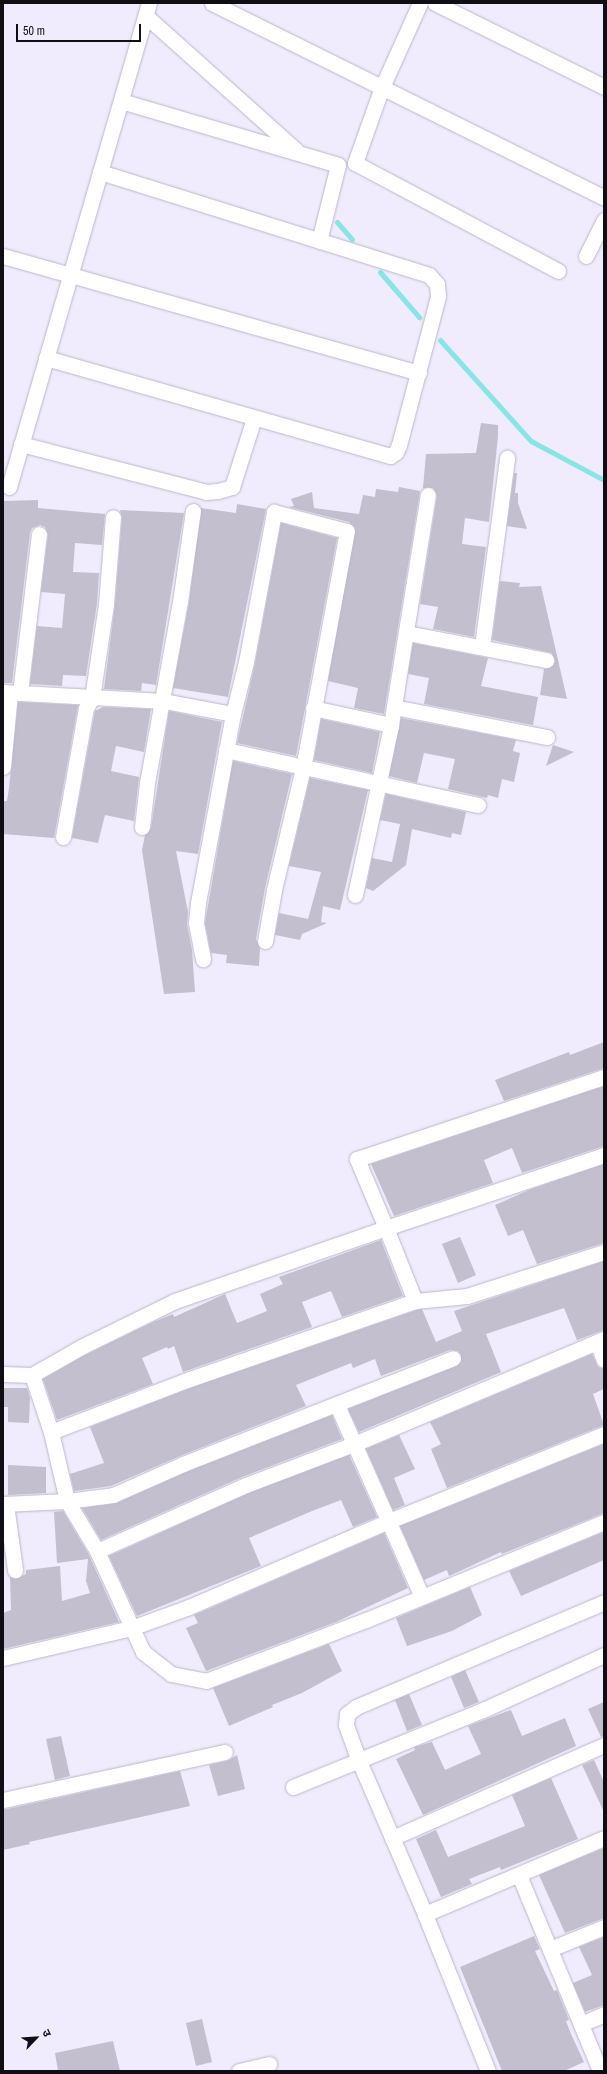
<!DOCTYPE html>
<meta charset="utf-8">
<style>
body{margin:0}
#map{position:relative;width:607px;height:2074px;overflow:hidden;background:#f0ebfd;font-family:"Archivo Narrow","Noto Sans Devanagari",sans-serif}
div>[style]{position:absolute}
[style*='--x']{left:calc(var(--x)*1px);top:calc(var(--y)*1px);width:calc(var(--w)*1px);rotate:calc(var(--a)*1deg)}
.stream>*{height:5px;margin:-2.5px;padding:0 2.5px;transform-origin:2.5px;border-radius:2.5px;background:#88e5e6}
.building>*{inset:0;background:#c3bfcf}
.roads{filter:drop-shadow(0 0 1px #bcb7c8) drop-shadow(0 0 1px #bcb7c8)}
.street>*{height:15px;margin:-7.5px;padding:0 7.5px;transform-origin:7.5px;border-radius:7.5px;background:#fff}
span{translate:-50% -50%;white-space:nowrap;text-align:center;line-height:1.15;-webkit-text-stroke:3.5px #f0ebfd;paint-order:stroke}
.frame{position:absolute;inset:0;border:4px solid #100e14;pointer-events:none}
.north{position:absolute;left:16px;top:2018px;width:40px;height:40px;-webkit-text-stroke:3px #f0ebfd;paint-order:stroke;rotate:65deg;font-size:11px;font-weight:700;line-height:16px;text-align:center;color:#100e14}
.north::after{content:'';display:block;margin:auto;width:14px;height:18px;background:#100e14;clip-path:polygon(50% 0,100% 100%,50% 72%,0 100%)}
.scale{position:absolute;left:16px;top:24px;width:125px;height:18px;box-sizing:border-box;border:2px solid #100e14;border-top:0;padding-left:5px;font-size:12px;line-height:14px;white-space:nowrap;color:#100e14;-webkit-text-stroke:3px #f0ebfd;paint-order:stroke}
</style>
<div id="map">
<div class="stream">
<i style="--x:337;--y:222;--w:23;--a:49"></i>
<i style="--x:380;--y:272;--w:60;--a:49.1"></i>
<i style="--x:440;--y:340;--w:136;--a:48"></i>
<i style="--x:531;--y:441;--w:83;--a:28.1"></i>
</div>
<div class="building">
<i style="clip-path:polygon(481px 423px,498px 425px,498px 437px,489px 522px,465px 518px,462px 544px,486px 547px,474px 637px,433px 629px,438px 607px,420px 604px,437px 496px,433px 488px,423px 488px,426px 454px,476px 453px)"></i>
<i style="clip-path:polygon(514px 473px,517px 473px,515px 493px,518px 493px,518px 503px,527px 529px,507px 526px)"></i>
<i style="clip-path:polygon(399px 487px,420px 491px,384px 714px,354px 708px,358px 688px,328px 681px,355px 528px,349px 522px,289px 507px,294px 506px,291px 499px,312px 492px,314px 508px,359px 514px,363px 495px,375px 497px,376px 489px,398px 492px)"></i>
<i style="clip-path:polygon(38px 500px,38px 508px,105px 514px,102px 545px,75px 543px,73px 572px,99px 573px,97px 603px,86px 676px,63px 675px,62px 686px,30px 684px,37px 626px,62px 628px,65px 594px,41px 592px,48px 535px,45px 527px,40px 525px,32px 528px,30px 533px,12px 683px,3px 683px,4px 501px)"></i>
<i style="clip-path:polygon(237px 504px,266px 509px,228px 697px,173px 688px,189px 603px,201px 508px,236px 513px)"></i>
<i style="clip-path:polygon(120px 510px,184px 513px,156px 685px,142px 683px,141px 691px,104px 689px,115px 605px,122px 518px)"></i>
<i style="clip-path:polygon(281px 523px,337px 538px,296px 756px,237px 743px,255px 664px)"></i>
<i style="clip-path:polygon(500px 581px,520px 583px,519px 587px,541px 586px,567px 699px,540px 695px,544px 669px,549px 668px,555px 662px,552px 653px,492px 640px)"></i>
<i style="clip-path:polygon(413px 643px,488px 658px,481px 686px,538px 697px,533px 725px,424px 704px,429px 678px,408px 674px)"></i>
<i style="clip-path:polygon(18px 702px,78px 705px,54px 838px,3px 834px,3px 801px,7px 801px,9px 788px)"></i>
<i style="clip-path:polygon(103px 707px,151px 709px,144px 752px,116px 746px,111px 771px,139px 777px,134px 821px,105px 815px,98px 843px,72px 838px,95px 711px)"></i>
<i style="clip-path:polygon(169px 711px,222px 722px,198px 854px,176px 851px,188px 912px,187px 924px,192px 950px,195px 992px,164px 994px,142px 850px,145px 835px,151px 828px)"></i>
<i style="clip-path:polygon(401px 718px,516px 740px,513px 751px,520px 753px,514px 782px,502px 779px,498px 798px,488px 795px,487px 798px,448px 789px,455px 759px,424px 753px,417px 783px,389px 776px)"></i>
<i style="clip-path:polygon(321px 719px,380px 732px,372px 773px,314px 760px)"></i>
<i style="clip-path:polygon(553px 745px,574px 752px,546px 766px)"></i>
<i style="clip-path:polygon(233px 761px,292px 774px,265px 888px,256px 939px,260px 948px,259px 966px,226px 963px,227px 955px,211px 953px,205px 923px)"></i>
<i style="clip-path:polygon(310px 778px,368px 790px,340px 910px,323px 906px,321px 922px,327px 923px,302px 934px,300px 940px,275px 935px,279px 913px,308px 919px,321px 872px,289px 866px)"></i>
<i style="clip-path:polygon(386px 794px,466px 812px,461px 835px,452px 833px,451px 838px,412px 829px,406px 865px,373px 891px,366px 888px,372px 858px,392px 862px,400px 824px,380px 820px)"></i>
<i style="clip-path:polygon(604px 1042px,604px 1068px,504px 1101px,495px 1080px,569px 1052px,570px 1055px)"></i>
<i style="clip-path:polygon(604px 1086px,604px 1146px,522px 1173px,512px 1148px,484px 1160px,493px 1183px,394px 1216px,371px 1164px)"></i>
<i style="clip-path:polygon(604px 1164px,604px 1243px,537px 1264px,523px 1230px,508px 1236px,495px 1205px,529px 1190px)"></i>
<i style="clip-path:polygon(460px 1237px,476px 1275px,458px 1283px,442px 1244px)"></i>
<i style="clip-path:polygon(381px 1240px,403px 1296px,342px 1317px,331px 1291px,302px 1302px,312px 1327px,183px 1372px,174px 1346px,168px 1349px,167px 1347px,142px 1358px,153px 1384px,57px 1420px,43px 1379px,85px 1355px,151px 1323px,173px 1314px,174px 1317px,225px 1294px,237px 1323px,267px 1311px,260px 1294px,283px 1284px,279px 1277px)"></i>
<i style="clip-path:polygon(604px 1261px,604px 1330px,577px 1340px,564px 1308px,486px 1334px,501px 1372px,359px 1432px,348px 1409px,456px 1366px,460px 1363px,461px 1355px,458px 1351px,450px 1350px,381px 1376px,375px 1359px,353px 1368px,351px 1363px,296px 1385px,306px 1406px,180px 1456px,111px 1486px,74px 1491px,70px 1474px,104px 1463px,90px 1427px,193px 1387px,417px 1310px,422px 1309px,436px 1342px,462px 1331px,454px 1311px)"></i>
<i style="clip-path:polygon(592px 1354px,598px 1367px,604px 1369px,604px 1389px,593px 1394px,604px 1425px,447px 1488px,431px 1449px,441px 1444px,430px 1422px)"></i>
<i style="clip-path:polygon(3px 1388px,27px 1388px,30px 1397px,29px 1423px,8px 1422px,8px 1407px,3px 1407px)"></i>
<i style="clip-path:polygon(332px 1415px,342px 1439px,242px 1477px,101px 1540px,82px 1508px,117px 1503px,186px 1472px)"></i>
<i style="clip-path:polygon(399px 1435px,415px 1469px,394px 1478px,405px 1505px,393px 1510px,366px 1449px)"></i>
<i style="clip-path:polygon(604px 1444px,604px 1513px,502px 1554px,501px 1552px,449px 1576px,447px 1570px,424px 1580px,400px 1526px)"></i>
<i style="clip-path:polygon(349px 1455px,377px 1517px,353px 1527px,341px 1500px,312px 1511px,249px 1538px,261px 1566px,137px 1616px,109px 1556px,249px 1493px)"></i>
<i style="clip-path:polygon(8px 1465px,46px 1467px,46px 1493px,8px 1495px)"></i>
<i style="clip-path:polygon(63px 1511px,89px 1555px,119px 1622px,3px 1649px,3px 1613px,11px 1610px,10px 1577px,20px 1577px,26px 1574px,26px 1570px,60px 1566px,62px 1601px,90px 1593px,86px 1581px,88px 1559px,57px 1563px,54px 1512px)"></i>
<i style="clip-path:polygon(604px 1532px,604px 1560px,521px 1596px,509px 1571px)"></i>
<i style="clip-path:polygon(384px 1533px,408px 1588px,336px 1622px,206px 1671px,186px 1628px,198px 1623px,194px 1615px)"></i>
<i style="clip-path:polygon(470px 1587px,482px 1615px,452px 1631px,407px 1646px,396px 1618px)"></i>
<i style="clip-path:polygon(329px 1644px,342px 1671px,302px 1693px,272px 1705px,273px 1707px,229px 1726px,213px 1688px)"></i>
<i style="clip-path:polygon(465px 1670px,479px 1702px,464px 1708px,451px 1677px)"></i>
<i style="clip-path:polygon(409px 1694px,422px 1725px,407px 1731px,395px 1700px)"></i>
<i style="clip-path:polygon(604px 1702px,604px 1736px,601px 1737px,588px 1709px)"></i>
<i style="clip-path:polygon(511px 1710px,522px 1736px,565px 1718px,576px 1746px,423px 1815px,396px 1759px,415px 1750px,414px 1747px,432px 1742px,445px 1770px,481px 1754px,468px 1726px)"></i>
<i style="clip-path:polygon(61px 1736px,70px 1776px,55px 1780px,46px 1739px)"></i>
<i style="clip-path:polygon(237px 1755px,245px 1789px,218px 1796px,209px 1765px,227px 1761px)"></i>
<i style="clip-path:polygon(594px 1760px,604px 1782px,604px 1812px,582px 1765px)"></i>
<i style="clip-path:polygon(180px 1771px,190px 1806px,29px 1842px,30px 1844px,3px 1850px,3px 1810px)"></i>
<i style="clip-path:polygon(551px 1778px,578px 1839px,501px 1870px,500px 1867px,469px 1879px,472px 1884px,441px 1897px,416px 1839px,436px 1830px,448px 1857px,525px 1826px,512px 1795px)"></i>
<i style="clip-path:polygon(604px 1848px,604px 1918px,565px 1933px,539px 1875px)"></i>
<i style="clip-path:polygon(534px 1936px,540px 1949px,535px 1951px,554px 1991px,557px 1990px,569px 2020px,566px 2021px,571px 2034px,584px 2062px,564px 2071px,502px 2071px,460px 1967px)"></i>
<i style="clip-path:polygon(604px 1937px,604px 2005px,585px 2012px,573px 1983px,592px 1975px,579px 1947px)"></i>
<i style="clip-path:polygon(202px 2019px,212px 2062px,196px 2066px,186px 2023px)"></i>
<i style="clip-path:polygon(113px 2041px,120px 2071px,58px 2071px,55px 2053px)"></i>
</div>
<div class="roads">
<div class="street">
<i style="--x:212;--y:3;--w:438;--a:26.4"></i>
<i style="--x:420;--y:3;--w:92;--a:114.3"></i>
<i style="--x:382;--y:87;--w:81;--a:109.6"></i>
<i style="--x:355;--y:163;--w:230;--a:28"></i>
<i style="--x:435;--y:3;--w:189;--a:26.4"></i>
<i style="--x:146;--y:16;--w:201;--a:41.8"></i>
<i style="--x:121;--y:101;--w:226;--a:16.4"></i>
<i style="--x:338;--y:165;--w:78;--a:104"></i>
<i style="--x:3;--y:256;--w:432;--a:15.7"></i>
<i style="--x:586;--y:256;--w:40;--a:-63.4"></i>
<i style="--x:46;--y:358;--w:358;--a:15.9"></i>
<i style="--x:390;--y:456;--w:7;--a:-34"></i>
<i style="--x:396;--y:452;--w:8;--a:-67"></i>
<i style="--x:399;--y:445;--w:154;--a:-75.3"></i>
<i style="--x:438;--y:296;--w:12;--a:-95"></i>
<i style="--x:437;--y:284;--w:12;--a:-132"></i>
<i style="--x:429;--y:275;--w:345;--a:-162.6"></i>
<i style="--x:21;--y:444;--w:191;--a:14.5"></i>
<i style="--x:206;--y:492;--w:12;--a:-5"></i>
<i style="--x:218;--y:491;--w:15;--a:-16"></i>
<i style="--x:232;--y:487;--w:72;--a:-72.3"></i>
<i style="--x:9;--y:487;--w:504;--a:-73.87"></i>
<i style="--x:407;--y:633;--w:142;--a:11"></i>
<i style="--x:482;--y:646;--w:190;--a:-82.4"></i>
<i style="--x:3;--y:692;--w:161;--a:3.2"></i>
<i style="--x:164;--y:701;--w:70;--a:10.7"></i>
<i style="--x:233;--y:714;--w:192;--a:100.5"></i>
<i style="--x:198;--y:903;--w:20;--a:96"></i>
<i style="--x:196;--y:923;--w:37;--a:79"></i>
<i style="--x:20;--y:693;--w:160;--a:-83.2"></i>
<i style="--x:394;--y:707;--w:156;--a:11.1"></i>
<i style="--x:313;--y:708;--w:80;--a:12.3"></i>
<i style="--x:391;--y:725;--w:233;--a:-80.9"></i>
<i style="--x:233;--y:714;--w:54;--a:-76"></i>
<i style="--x:246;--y:662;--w:153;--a:-79.4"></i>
<i style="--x:274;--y:512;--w:75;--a:14.6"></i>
<i style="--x:347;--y:531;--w:241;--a:100.5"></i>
<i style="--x:303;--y:768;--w:125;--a:103.4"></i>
<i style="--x:274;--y:890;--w:52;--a:100"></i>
<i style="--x:226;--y:750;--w:258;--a:12.3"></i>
<i style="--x:3;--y:767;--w:74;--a:-84.6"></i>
<i style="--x:142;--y:827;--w:44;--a:-83.5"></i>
<i style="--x:147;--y:783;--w:184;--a:-79.7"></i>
<i style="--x:180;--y:602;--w:92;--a:-81.9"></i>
<i style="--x:63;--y:837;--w:131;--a:-79.9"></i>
<i style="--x:86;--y:708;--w:12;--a:-59"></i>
<i style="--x:92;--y:698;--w:95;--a:-81.5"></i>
<i style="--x:106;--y:604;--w:87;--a:-85.4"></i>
<i style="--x:355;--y:895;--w:174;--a:-78"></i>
<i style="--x:604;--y:1155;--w:230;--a:161.5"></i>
<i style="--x:386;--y:1228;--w:79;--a:68.3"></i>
<i style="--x:415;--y:1301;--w:52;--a:-5.5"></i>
<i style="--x:467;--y:1296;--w:144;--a:-17.8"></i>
<i style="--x:597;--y:1342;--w:19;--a:69"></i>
<i style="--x:3;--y:1374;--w:29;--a:2"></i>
<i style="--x:32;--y:1375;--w:56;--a:-29.7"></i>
<i style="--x:81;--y:1347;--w:105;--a:-26.1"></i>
<i style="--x:175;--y:1301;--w:223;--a:-19.1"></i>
<i style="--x:386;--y:1228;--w:75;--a:-112.8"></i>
<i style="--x:357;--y:1159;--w:260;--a:-18.4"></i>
<i style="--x:32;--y:1375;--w:60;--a:71.6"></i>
<i style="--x:51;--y:1432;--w:71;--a:76.9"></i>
<i style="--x:67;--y:1501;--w:58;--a:59"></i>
<i style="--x:97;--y:1551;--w:111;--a:65.5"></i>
<i style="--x:143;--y:1652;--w:36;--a:38"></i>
<i style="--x:171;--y:1674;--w:36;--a:11"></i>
<i style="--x:206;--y:1681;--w:171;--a:-20.9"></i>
<i style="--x:366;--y:1620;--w:257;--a:-22.4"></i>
<i style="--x:337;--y:1405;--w:210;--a:66.1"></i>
<i style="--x:51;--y:1432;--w:149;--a:-20.9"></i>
<i style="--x:190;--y:1379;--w:238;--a:-19.1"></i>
<i style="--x:3;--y:1504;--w:64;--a:-2.7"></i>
<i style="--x:67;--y:1501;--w:46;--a:-7.4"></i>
<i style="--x:113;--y:1495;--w:77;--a:-23.9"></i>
<i style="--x:183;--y:1464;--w:290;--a:-21.4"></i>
<i style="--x:6;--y:1504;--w:67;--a:82.2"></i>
<i style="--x:97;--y:1551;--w:163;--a:-23.9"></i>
<i style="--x:246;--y:1485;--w:116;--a:-20.8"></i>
<i style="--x:354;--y:1444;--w:271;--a:-22.8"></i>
<i style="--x:3;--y:1658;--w:131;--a:-13.2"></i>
<i style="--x:131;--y:1628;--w:62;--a:-19.9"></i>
<i style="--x:189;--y:1607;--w:218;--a:-23.3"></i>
<i style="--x:389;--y:1521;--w:232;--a:-22"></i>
<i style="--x:293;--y:1787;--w:207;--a:-22.1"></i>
<i style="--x:485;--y:1709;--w:131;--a:-24.4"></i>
<i style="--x:3;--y:1800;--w:227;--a:-12.2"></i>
<i style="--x:392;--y:1838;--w:232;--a:-23.7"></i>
<i style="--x:519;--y:1875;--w:212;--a:67.5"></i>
<i style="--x:425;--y:1914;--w:194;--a:-23"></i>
<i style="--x:550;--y:1949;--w:58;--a:-22.2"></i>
<i style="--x:581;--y:2024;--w:25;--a:-23"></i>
<i style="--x:239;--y:2071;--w:31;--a:-13"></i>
<i style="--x:488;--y:2071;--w:169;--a:-111.9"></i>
<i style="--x:425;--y:1914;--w:167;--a:-113.3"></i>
<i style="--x:359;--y:1761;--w:38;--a:-110"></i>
<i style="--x:346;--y:1725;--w:11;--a:-85"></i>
<i style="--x:347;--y:1714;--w:11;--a:-38"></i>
<i style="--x:356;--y:1707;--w:269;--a:-22.9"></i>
</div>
</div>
<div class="frame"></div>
<div class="north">उ</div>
<div class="scale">50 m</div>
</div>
